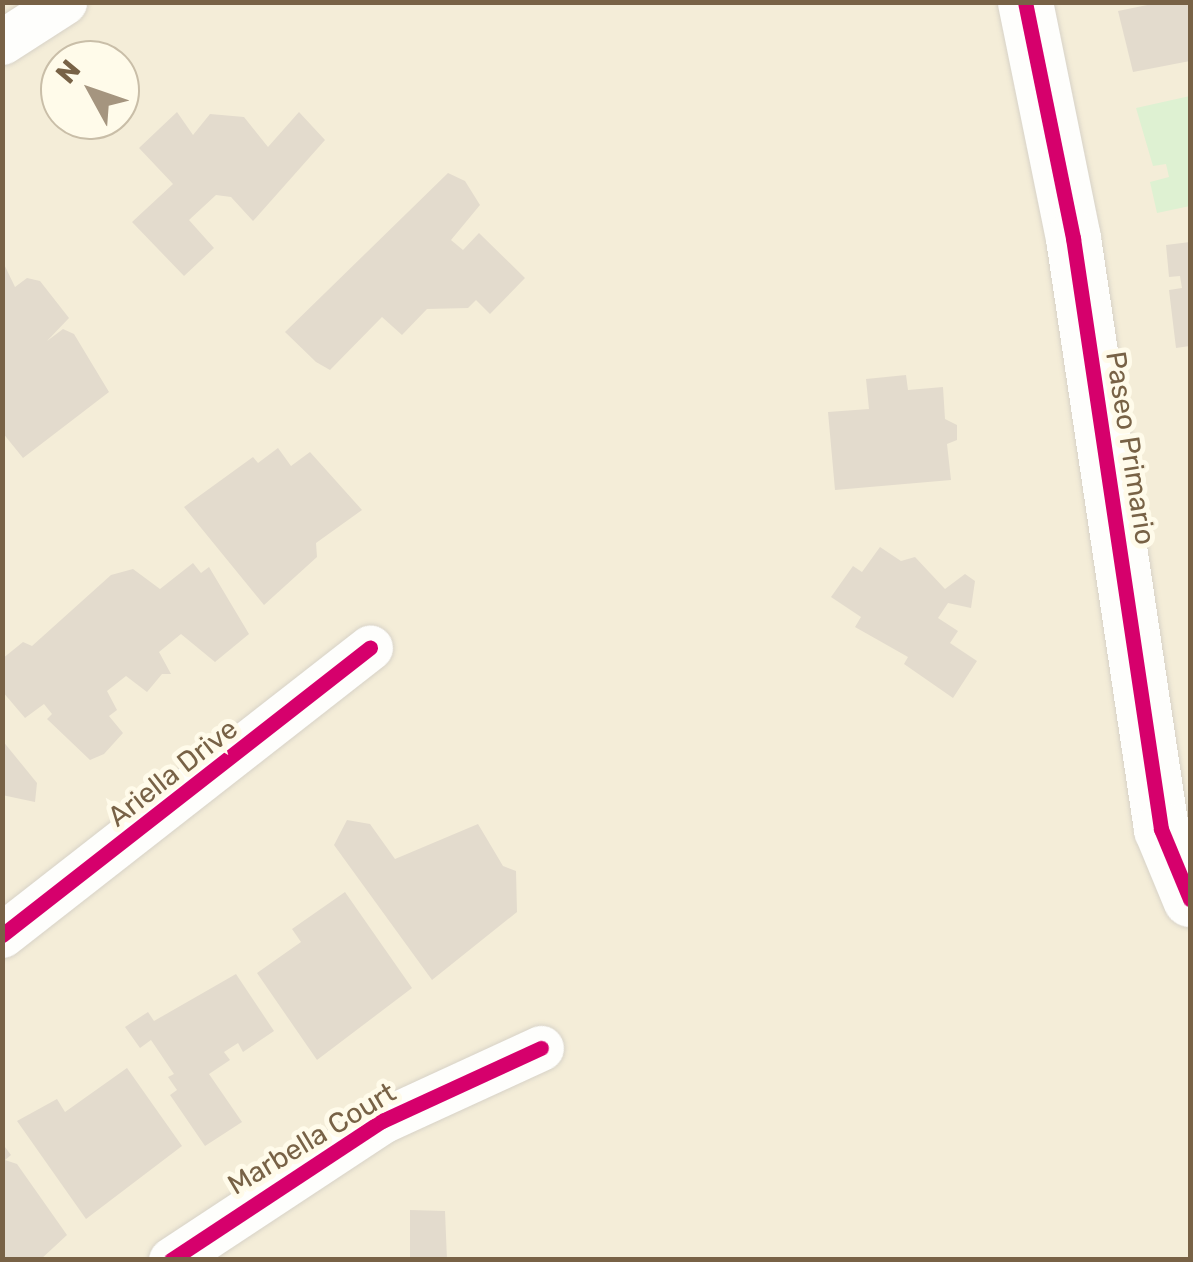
<!DOCTYPE html>
<style>
body{margin:0}
#map{position:relative;width:1193px;height:1262px;overflow:hidden;background:#f8f5e8;font-family:Rubik,sans-serif}
div>[style]{position:absolute}
[style*='--x']{left:calc(var(--x)*1px);top:calc(var(--y)*1px);width:calc(var(--w)*1px);rotate:calc(var(--a)*1deg)}
.residential>*{inset:0;background:#f4edd8}
.green>*{inset:0;background:#def1d2}
.building>*{inset:0;background:#e3dbcd}
.roads{filter:drop-shadow(0 0 2px #d7d2c7) drop-shadow(0 0 2px #d7d2c7)}
.minor>*{height:45px;margin:-22.5px;padding:0 22.5px;transform-origin:22.5px;border-radius:22.5px;background:#fefefc}
.tertiary>*{height:55px;margin:-27.5px;padding:0 27.5px;transform-origin:27.5px;border-radius:27.5px;background:#fefefc}
.cycleway>*{height:15px;margin:-7.5px;padding:0 7.5px;transform-origin:7.5px;border-radius:7.5px;background:#d6006c}
span{translate:-50% -50%;white-space:nowrap;text-align:center;line-height:1.15;-webkit-text-stroke:10px #fffbea;paint-order:stroke}
.street-label{font-size:28px;color:#786246}
.frame{position:absolute;inset:0;border:5px solid #786246;pointer-events:none}
.north{position:absolute;left:40px;top:40px;width:100px;height:100px;box-sizing:border-box;background:#fffbea;border:2px solid #c9bea8;border-radius:50%;rotate:310deg;font-size:28px;font-weight:700;line-height:40px;text-align:center;color:#786246}
.north::after{content:'';display:block;margin:auto;width:35px;height:45px;background:#a5957f;clip-path:polygon(50% 0,100% 100%,50% 72%,0 100%)}
</style>
<div id="map">
<div class="residential">
<i style="clip-path:polygon(evenodd,3px 3px,1190px 3px,1190px 1259px,3px 1259px,3px 3px,60px 60px,120px 60px,120px 120px,60px 120px,60px 60px)"></i>
</div>
<div class="green">
<i style="clip-path:polygon(1190px 96px,1190px 206px,1157px 213px,1150px 182px,1169px 177px,1166px 164px,1153px 166px,1136px 108px)"></i>
</div>
<div class="building">
<i style="clip-path:polygon(1157px 3px,1190px 3px,1190px 61px,1133px 72px,1118px 11px)"></i>
<i style="clip-path:polygon(177px 112px,193px 135px,210px 114px,244px 117px,268px 147px,299px 112px,325px 140px,253px 221px,231px 197px,216px 195px,189px 220px,214px 248px,184px 276px,132px 222px,173px 184px,139px 148px)"></i>
<i style="clip-path:polygon(448px 173px,465px 181px,480px 205px,451px 240px,463px 250px,479px 233px,525px 278px,490px 314px,476px 300px,468px 308px,427px 309px,402px 335px,382px 317px,330px 370px,316px 362px,285px 332px)"></i>
<i style="clip-path:polygon(1190px 242px,1190px 346px,1176px 348px,1169px 290px,1182px 288px,1180px 276px,1169px 277px,1166px 245px)"></i>
<i style="clip-path:polygon(2px 260px,15px 287px,27px 278px,40px 281px,69px 318px,47px 341px,63px 329px,74px 334px,109px 392px,23px 458px,2px 432px)"></i>
<i style="clip-path:polygon(906px 375px,908px 390px,943px 387px,945px 419px,957px 425px,957px 440px,947px 444px,951px 480px,835px 490px,828px 412px,869px 409px,866px 379px)"></i>
<i style="clip-path:polygon(278px 448px,291px 466px,310px 452px,362px 510px,316px 543px,317px 557px,264px 605px,184px 507px,253px 457px,258px 463px)"></i>
<i style="clip-path:polygon(880px 547px,901px 561px,915px 557px,945px 589px,965px 574px,975px 581px,971px 608px,948px 603px,938px 618px,958px 631px,950px 643px,977px 661px,953px 698px,904px 664px,908px 657px,855px 627px,861px 617px,831px 597px,853px 566px,862px 572px)"></i>
<i style="clip-path:polygon(193px 563px,201px 573px,209px 567px,249px 634px,215px 662px,181px 634px,159px 652px,171px 674px,162px 674px,147px 692px,126px 676px,107px 691px,117px 710px,109px 716px,123px 733px,104px 754px,90px 760px,47px 719px,52px 714px,44px 704px,25px 718px,2px 691px,2px 659px,23px 642px,32px 646px,111px 575px,133px 569px,160px 589px)"></i>
<i style="clip-path:polygon(2px 740px,37px 783px,35px 802px,2px 795px)"></i>
<i style="clip-path:polygon(347px 820px,370px 824px,395px 859px,478px 824px,503px 866px,516px 871px,517px 912px,432px 980px,334px 845px)"></i>
<i style="clip-path:polygon(345px 892px,412px 988px,317px 1060px,257px 973px,301px 942px,292px 929px)"></i>
<i style="clip-path:polygon(236px 974px,274px 1031px,243px 1052px,238px 1043px,224px 1052px,230px 1060px,209px 1074px,242px 1122px,205px 1146px,170px 1095px,177px 1090px,168px 1077px,174px 1074px,151px 1040px,140px 1048px,125px 1027px,148px 1012px,154px 1021px)"></i>
<i style="clip-path:polygon(127px 1068px,182px 1146px,86px 1219px,17px 1121px,57px 1099px,65px 1112px)"></i>
<i style="clip-path:polygon(2px 1143px,11px 1155px,5px 1160px,17px 1164px,67px 1235px,40px 1260px,2px 1260px)"></i>
<i style="clip-path:polygon(410px 1210px,445px 1211px,447px 1260px,410px 1260px)"></i>
</div>
<div class="roads">
<div class="minor">
<i style="--x:2;--y:42;--w:74;--a:-32.8"></i>
<i style="--x:2;--y:935;--w:467;--a:-38"></i>
<i style="--x:171;--y:1260;--w:253;--a:-33.4"></i>
<i style="--x:382;--y:1121;--w:175;--a:-24.7"></i>
</div>
<div class="tertiary">
<i style="--x:1025;--y:2;--w:241;--a:78.5"></i>
<i style="--x:1073;--y:238;--w:598;--a:81.53"></i>
<i style="--x:1161;--y:829;--w:76;--a:67.5"></i>
</div>
</div>
<div class="cycleway">
<i style="--x:1025;--y:2;--w:241;--a:78.5"></i>
<i style="--x:1073;--y:238;--w:598;--a:81.53"></i>
<i style="--x:1161;--y:829;--w:76;--a:67.5"></i>
<i style="--x:2;--y:935;--w:467;--a:-38"></i>
<i style="--x:171;--y:1260;--w:253;--a:-33.4"></i>
<i style="--x:382;--y:1121;--w:175;--a:-24.7"></i>
</div>
<div class="street-label">
<span style="left:1130px;top:448px;rotate:81deg">Paseo Primario</span>
<span style="left:173px;top:773px;rotate:-38deg">Ariella Drive</span>
<span style="left:312px;top:1139px;rotate:-31deg">Marbella Court</span>
</div>
<div class="frame"></div>
<div class="north">N</div>
</div>
